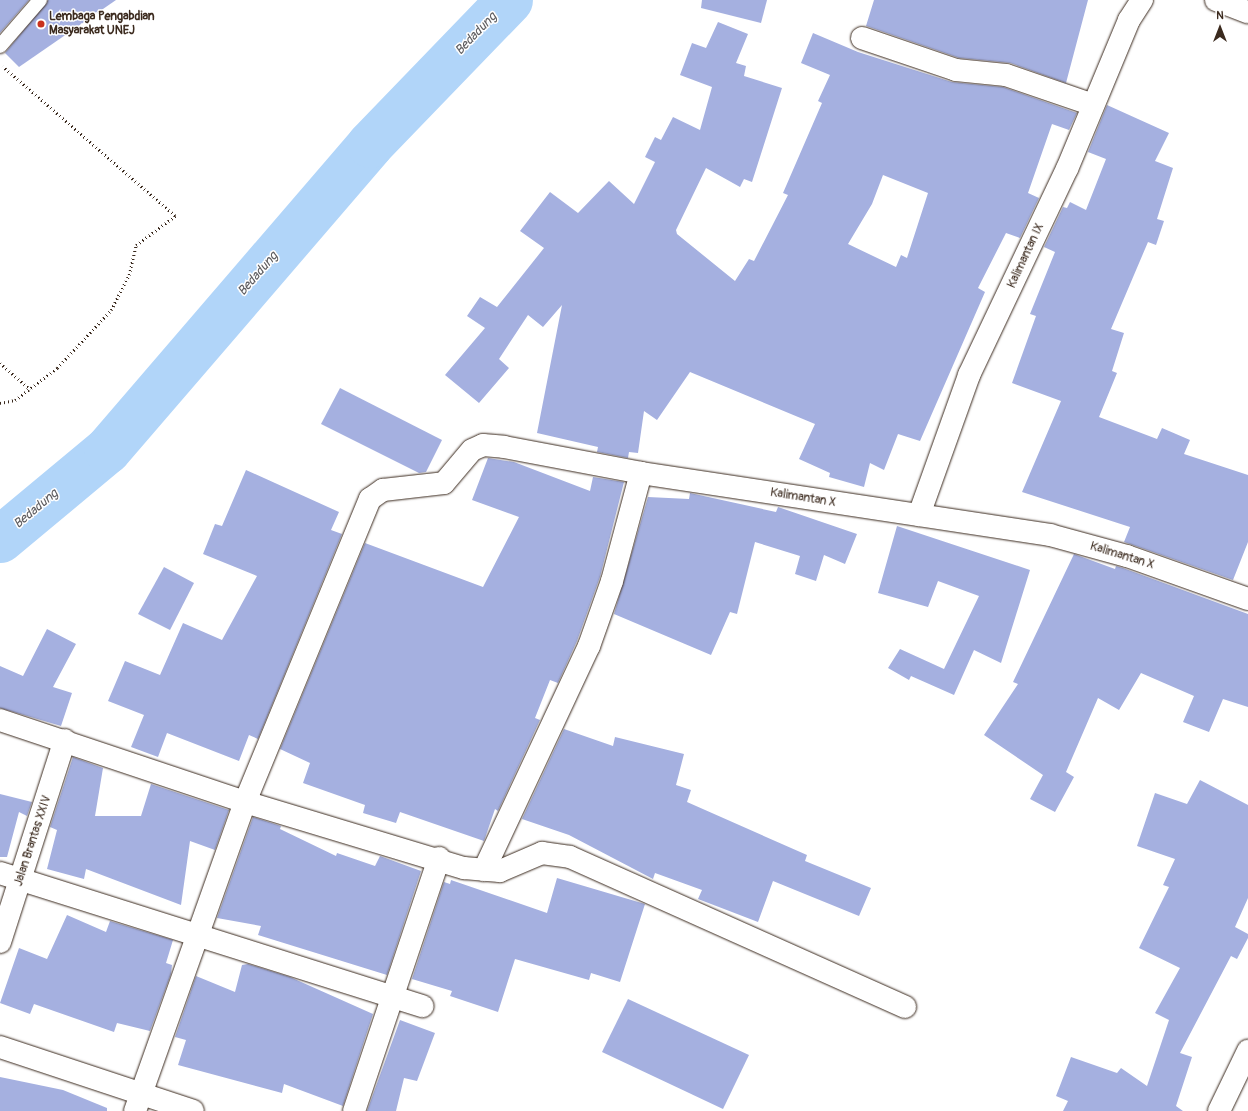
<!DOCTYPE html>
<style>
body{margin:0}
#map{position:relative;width:1248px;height:1111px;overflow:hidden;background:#fff;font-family:Pangolin,sans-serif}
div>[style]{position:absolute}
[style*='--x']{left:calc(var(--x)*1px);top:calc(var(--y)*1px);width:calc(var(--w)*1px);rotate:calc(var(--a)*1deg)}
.river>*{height:47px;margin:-23.5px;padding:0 23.5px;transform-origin:23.5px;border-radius:23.5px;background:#b1d5f9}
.building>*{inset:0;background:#a5b0e0}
.path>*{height:2.5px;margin-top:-1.25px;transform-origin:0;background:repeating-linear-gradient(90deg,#3b2a1e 0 1px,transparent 0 4px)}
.roads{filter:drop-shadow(0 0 1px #3b2a1e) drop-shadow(0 0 1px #3b2a1e)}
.service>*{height:14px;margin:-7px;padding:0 7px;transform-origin:7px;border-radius:7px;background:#fff}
.minor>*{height:22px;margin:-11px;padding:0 11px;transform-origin:11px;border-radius:11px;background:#fff}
.secondary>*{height:22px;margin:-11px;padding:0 11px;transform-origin:11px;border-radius:11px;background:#fff}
.dots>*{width:11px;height:11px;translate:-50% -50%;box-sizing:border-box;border:2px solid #fff;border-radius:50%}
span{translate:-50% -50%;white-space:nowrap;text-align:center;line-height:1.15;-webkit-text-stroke:3px #fff;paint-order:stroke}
.poi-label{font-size:12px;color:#3b2a1e;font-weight:700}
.left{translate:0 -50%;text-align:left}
.street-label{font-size:12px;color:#3b2a1e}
.water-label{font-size:13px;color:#5e5d60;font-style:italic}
.north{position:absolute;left:1200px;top:8px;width:40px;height:40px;-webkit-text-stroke:3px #fff;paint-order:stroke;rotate:0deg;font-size:11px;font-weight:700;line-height:16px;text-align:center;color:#3b2a1e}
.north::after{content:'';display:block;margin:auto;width:14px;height:18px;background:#3b2a1e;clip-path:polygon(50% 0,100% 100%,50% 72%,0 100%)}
</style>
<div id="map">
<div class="river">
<i style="--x:0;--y:539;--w:139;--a:-39.8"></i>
<i style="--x:107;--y:450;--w:403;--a:-49.3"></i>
<i style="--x:370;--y:144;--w:200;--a:-46"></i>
</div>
<div class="building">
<i style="clip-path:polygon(0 0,29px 0,0 33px)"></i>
<i style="clip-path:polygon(48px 0,116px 0,19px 67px,5px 53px)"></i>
<i style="clip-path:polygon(702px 0,767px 0,761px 23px,701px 8px)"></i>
<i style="clip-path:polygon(874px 0,1088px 0,1066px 83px,1010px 63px,959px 58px,866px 26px)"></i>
<i style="clip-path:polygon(evenodd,718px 22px,748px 34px,736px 63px,746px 66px,744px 76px,782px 88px,752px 182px,744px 179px,740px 187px,706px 168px,676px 230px,677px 234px,735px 281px,749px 259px,754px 261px,788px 195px,783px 193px,822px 103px,818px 101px,830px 75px,801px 63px,813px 33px,858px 52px,952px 82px,1003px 87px,1077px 113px,1069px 130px,1052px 124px,1028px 193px,1039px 198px,1020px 238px,1006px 233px,978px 288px,985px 292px,920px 441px,898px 434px,884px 470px,870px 463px,864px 487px,829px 477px,830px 473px,799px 459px,815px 424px,690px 372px,657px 420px,644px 411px,638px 453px,629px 452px,628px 458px,597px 452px,598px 447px,537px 433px,562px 305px,543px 327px,528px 315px,499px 359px,509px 368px,479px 403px,445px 375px,485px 328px,467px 316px,480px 297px,497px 307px,544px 248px,520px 231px,550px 192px,578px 213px,609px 181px,634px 204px,655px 162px,645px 157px,655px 137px,661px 140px,673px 117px,700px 130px,712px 87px,680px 75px,692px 43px,706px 48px,718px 22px,883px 175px,928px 193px,907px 258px,901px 255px,896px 267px,848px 244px,872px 204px,883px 175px)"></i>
<i style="clip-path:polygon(1107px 105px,1169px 133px,1155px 161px,1173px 168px,1157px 219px,1164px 221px,1156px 245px,1148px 242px,1111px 329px,1124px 333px,1112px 371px,1117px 373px,1099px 417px,1157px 439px,1162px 428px,1190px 440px,1184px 454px,1248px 475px,1248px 542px,1233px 580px,1124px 542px,1130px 527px,1022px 492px,1061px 401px,1012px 383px,1036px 316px,1030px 314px,1055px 252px,1044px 247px,1063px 207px,1067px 208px,1070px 202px,1086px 210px,1106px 159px,1088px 152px)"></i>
<i style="clip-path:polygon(340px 388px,442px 440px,426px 472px,419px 473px,321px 424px)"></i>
<i style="clip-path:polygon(488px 458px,514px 462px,590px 491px,593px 477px,624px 482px,600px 577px,577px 641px,558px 683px,550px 680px,535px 718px,540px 720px,498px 811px,495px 809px,484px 841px,400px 812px,396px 823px,363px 813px,365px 805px,303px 783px,310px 763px,280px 749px,365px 543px,483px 587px,519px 517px,472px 500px)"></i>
<i style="clip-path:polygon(246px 470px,339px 512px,331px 530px,342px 534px,258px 739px,249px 735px,239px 761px,167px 733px,158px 757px,131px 747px,144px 715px,108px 701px,125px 661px,160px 675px,183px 623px,222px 640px,257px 576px,203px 554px,215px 524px,222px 526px)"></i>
<i style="clip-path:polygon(690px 493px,776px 512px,778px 507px,857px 534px,845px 564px,824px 555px,816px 581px,795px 574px,800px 556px,755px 542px,737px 614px,730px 612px,711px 655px,614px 614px,648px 497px,689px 499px)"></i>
<i style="clip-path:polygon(897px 526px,1030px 570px,1001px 663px,974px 650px,954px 695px,911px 676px,909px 680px,888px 668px,900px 649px,944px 669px,979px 596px,938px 581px,928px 607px,878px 593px)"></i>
<i style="clip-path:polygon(1074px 554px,1115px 569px,1116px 566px,1123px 568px,1248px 614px,1248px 707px,1223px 699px,1209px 732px,1183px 722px,1194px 696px,1141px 673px,1119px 710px,1098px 698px,1066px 772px,1074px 777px,1055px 812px,1030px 799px,1043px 775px,984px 735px,1018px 684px,1013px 682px)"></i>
<i style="clip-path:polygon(164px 567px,194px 583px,170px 630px,138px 614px)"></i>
<i style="clip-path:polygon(47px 629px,76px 644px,53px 687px,72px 693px,61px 726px,0 708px,0 666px,23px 676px)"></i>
<i style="clip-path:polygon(564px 729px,613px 746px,615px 737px,684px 754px,676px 785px,691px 790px,687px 802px,807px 855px,805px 861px,871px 888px,859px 916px,773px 881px,758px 922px,698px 899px,702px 890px,655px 873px,653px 879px,569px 835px,522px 819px)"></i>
<i style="clip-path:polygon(73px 757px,103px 768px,95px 816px,141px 816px,151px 784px,229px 810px,215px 850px,190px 841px,181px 905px,86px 869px,84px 879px,47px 869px,57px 830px,50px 827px)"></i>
<i style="clip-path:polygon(1200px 780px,1248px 805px,1248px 898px,1235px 927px,1248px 934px,1248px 938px,1237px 959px,1231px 956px,1180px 1053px,1192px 1057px,1176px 1106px,1183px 1111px,1063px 1111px,1068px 1101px,1056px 1096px,1071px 1057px,1117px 1073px,1121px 1068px,1147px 1086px,1169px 1020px,1155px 1013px,1180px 968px,1139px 948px,1169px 887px,1163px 885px,1175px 859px,1137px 846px,1155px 793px,1187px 804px)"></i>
<i style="clip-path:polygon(0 794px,32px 802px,27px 816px,19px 812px,7px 857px,0 857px)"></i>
<i style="clip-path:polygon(253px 817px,281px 826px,280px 829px,336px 856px,337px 853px,375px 866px,380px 856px,421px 871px,387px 975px,258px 935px,261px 926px,217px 918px)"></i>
<i style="clip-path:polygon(557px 878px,645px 904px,620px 982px,591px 973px,589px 980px,515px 959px,498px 1012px,450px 996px,452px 991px,412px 979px,444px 882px,450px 884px,451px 880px,547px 913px)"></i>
<i style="clip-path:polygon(67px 915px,106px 932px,110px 921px,173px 940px,166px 963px,172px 965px,171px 974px,150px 1031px,117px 1023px,114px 1032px,34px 1004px,30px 1014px,0 1003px,19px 948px,47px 959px)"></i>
<i style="clip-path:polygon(248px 964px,290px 977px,373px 1014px,343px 1106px,284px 1084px,282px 1093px,178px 1065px,186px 1040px,175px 1037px,196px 976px,235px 992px,242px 965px)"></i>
<i style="clip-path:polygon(628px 999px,749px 1055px,723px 1109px,602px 1052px)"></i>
<i style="clip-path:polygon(400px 1020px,435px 1033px,417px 1081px,404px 1078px,396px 1111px,367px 1111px)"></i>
<i style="clip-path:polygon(0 1077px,63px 1090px,107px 1108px,107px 1111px,0 1111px)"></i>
</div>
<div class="path">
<i style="--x:0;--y:363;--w:40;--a:41"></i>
<i style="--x:0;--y:403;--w:15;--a:-11"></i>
<i style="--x:15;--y:400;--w:53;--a:-37.3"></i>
<i style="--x:57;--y:368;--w:79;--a:-47"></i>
<i style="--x:111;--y:310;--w:39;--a:-63"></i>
<i style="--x:129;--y:275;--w:31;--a:-77"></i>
<i style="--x:136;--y:245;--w:49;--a:-36.6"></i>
<i style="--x:175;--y:216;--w:228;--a:-139.1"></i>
</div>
<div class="roads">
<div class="service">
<i style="--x:0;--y:46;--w:61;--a:-49"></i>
</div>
<div class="minor">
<i style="--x:1216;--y:0;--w:34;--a:21"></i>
<i style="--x:862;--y:38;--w:99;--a:18.8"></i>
<i style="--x:956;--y:70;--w:50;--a:5.7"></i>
<i style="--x:1006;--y:75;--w:92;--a:19"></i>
<i style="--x:919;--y:515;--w:149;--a:-70.3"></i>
<i style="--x:969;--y:375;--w:228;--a:-64.6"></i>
<i style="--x:1067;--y:169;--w:161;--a:-67.4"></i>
<i style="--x:1129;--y:20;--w:24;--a:-57"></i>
<i style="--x:0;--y:720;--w:258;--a:18.5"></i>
<i style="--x:245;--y:802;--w:229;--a:16.8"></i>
<i style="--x:464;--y:868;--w:36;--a:5"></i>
<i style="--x:500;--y:871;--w:46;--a:-23.2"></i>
<i style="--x:542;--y:853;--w:28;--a:8"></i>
<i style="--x:570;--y:857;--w:367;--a:24.1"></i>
<i style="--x:484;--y:870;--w:247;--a:-64.9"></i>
<i style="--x:589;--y:646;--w:69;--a:-70.5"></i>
<i style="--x:612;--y:581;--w:112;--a:-75"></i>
<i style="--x:0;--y:873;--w:443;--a:17.5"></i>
<i style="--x:0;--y:942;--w:212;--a:-72.2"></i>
<i style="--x:0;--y:1047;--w:203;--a:18.3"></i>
<i style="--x:135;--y:1111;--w:328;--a:-70.4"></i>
<i style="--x:245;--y:802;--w:328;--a:-67.6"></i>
<i style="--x:370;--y:499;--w:16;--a:-35"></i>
<i style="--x:383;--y:490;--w:61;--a:-6.5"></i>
<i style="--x:444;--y:483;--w:43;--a:-49.7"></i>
<i style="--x:472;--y:450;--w:12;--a:-24"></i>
<i style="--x:483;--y:445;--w:21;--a:5"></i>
<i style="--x:504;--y:447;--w:139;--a:10.7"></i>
<i style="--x:641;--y:473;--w:414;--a:8.6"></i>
<i style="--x:1050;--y:535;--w:80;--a:15.3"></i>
<i style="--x:1127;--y:556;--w:128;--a:19.6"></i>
<i style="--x:354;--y:1111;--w:267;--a:-71.4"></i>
</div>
<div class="secondary">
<i style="--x:1219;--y:1111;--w:67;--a:-64.2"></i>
</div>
</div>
<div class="dots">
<i style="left:41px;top:24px;background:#c8321e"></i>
</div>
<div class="poi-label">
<span class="left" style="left:49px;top:24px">Lembaga Pengabdian<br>Masyarakat UNEJ</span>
</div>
<div class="street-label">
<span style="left:1026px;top:256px;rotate:-65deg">Kalimantan IX</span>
<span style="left:803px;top:498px;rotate:9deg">Kalimantan X</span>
<span style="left:1122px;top:556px;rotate:17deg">Kalimantan X</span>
<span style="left:33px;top:841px;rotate:-72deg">Jalan Brantas XXIV</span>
</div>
<div class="water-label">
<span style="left:476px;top:34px;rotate:-46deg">Bedadung</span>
<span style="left:258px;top:274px;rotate:-49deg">Bedadung</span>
<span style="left:36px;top:509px;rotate:-40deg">Bedadung</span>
</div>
<div class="north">N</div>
</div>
